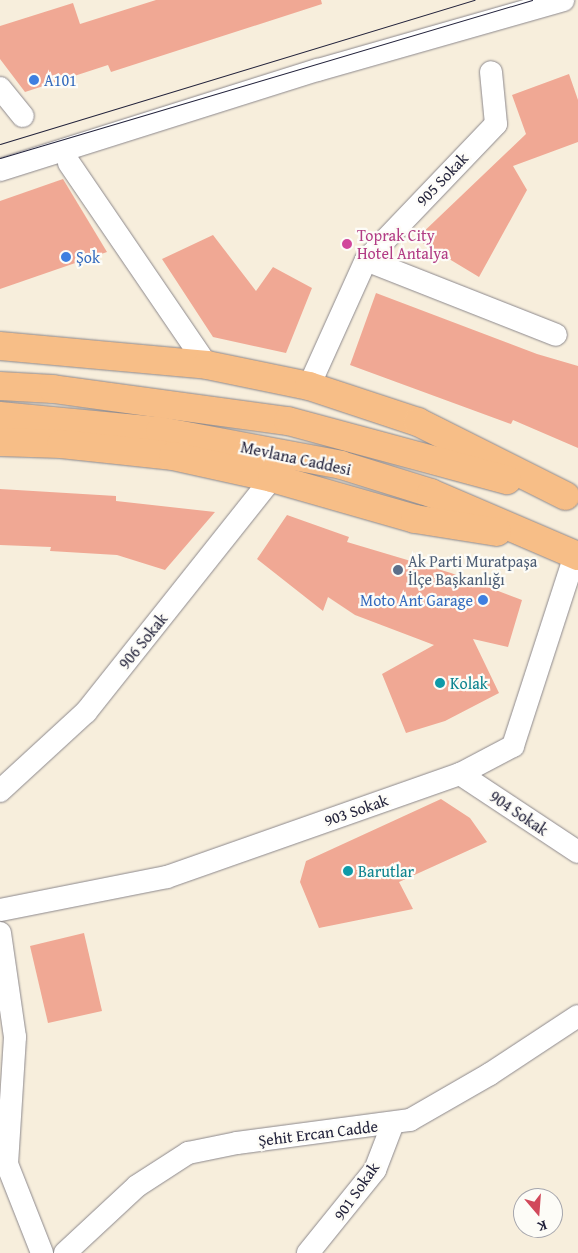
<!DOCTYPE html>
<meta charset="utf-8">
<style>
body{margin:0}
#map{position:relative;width:578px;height:1253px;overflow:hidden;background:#f7eedc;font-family:"Gentium Book Plus",serif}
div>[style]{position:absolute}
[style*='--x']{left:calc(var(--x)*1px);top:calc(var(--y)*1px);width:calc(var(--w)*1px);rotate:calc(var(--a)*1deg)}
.building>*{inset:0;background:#f0a894}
.roads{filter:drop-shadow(0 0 1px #8c888c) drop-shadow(0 0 1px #8c888c)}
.street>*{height:22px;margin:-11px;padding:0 11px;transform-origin:11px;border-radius:11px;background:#fff}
.primary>*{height:28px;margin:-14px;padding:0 14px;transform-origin:14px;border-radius:14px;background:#f7be87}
.tram>*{height:1px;margin:-0.5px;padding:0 0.5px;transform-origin:0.5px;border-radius:0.5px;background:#22223b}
.dots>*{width:14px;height:14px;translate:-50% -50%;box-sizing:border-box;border:2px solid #fdfcf7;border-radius:50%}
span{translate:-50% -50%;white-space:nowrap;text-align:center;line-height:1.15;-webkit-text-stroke:4.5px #fdfcf7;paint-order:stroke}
.shop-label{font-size:16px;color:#366cbe}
.left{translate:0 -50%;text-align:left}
.right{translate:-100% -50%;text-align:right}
.street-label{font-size:16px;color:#22223b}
.hotel-label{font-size:16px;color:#b23c85}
.service-label{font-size:16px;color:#4e5e75}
.culture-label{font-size:16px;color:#0d838f}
.north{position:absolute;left:513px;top:1188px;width:50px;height:50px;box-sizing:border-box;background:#fdfcf7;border:1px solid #a5a5ac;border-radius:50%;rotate:162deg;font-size:14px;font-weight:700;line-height:20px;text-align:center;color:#22223b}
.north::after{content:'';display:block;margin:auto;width:18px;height:22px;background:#d1495b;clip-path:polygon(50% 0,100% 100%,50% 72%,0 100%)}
</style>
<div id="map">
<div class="building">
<i style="clip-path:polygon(156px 0,321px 0,322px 4px,111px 72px,108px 65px,25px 92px,0 59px,0 26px,73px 3px,80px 24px)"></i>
<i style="clip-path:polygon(569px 74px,578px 100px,578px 142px,513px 166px,527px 190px,479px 277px,416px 239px,526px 134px,512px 95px)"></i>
<i style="clip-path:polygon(63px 179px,107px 252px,0 289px,0 201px)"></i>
<i style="clip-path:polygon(213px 235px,256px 291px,273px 267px,312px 288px,286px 353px,213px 337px,162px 259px)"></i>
<i style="clip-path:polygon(376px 293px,537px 354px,578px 366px,578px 448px,513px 420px,511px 424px,350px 365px)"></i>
<i style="clip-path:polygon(0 489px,116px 496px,116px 501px,215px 512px,165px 570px,117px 555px,50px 551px,51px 547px,0 545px)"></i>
<i style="clip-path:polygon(287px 515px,349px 537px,347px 542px,451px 573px,522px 600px,508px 647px,473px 639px,499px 693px,445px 721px,406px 733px,382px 674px,434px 645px,355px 615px,328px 597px,323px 611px,257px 559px)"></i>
<i style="clip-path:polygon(441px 799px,470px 818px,487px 842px,399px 882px,413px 909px,319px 928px,300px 882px,306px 861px)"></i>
<i style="clip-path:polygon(84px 933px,102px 1011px,48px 1023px,30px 946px)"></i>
</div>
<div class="roads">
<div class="street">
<i style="--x:0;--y:88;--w:36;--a:51"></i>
<i style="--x:69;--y:163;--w:245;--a:55.7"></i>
<i style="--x:0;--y:170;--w:333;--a:-17.5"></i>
<i style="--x:318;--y:70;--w:255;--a:-15.9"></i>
<i style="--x:366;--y:260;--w:204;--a:21.5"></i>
<i style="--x:309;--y:386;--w:138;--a:-65.7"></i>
<i style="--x:366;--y:260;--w:188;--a:-46.3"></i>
<i style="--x:496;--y:124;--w:52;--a:-95.5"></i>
<i style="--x:460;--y:774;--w:141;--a:33.5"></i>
<i style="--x:0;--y:791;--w:117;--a:-42.6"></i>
<i style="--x:86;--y:712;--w:299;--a:-51.5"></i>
<i style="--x:0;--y:910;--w:170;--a:-11.2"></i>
<i style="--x:167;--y:877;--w:311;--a:-19.4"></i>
<i style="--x:460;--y:774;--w:60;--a:-27.8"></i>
<i style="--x:513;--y:746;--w:201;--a:-72"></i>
<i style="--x:0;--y:933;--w:105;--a:81.8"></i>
<i style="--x:15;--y:1037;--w:127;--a:93.6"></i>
<i style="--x:7;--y:1164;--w:96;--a:68.5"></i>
<i style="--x:65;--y:1253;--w:98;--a:-42.9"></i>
<i style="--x:137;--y:1186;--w:61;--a:-32.9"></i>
<i style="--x:188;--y:1153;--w:50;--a:-11.5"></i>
<i style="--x:237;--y:1143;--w:175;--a:-7.6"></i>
<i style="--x:410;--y:1120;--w:92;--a:-29.9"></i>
<i style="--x:490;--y:1074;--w:105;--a:-33.4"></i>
<i style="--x:308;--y:1253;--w:107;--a:-51.1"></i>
<i style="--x:375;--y:1170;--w:50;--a:-69"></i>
</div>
<div class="primary">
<i style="--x:0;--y:346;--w:208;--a:5.2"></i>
<i style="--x:207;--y:365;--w:104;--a:11.6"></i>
<i style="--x:309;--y:386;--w:115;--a:18.3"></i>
<i style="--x:418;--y:422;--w:165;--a:26.6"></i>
<i style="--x:0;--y:386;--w:53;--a:3.2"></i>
<i style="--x:53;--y:389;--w:237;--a:7.8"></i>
<i style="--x:288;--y:421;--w:227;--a:15.1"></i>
<i style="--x:0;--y:416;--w:161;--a:5.4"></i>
<i style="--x:160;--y:431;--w:184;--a:10.6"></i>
<i style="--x:341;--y:465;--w:94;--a:17.3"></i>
<i style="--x:431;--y:493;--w:160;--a:23.2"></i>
<i style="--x:0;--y:442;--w:61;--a:1.9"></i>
<i style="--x:61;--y:444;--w:113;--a:6.1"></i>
<i style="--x:173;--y:456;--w:101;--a:12.5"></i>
<i style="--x:272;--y:478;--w:149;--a:16"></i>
<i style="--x:415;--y:519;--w:83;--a:9"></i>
</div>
</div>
<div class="tram">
<i style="--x:0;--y:144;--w:496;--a:-16.9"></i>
<i style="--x:0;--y:158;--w:555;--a:-16.54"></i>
</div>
<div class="dots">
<i style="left:34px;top:80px;background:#3f7fe0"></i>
<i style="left:347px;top:244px;background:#d1479c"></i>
<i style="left:66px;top:257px;background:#3f7fe0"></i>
<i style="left:398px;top:570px;background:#5c6f8a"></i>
<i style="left:483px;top:600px;background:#3f7fe0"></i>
<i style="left:440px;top:683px;background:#0f9aa8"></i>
<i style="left:348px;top:871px;background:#0f9aa8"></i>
</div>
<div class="shop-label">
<span class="left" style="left:44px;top:80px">A101</span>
<span class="left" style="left:76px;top:257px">Şok</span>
<span class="right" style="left:473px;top:600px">Moto Ant Garage</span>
</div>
<div class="street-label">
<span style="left:442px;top:179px;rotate:-46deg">905 Sokak</span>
<span style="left:296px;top:458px;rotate:12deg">Mevlana Caddesi</span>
<span style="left:143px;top:641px;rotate:-51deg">906 Sokak</span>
<span style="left:356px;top:810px;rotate:-19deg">903 Sokak</span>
<span style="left:519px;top:813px;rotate:34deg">904 Sokak</span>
<span style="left:318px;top:1133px;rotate:-7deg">Şehit Ercan Cadde</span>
<span style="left:356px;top:1191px;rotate:-55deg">901 Sokak</span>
</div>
<div class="hotel-label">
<span class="left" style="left:357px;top:244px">Toprak City<br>Hotel Antalya</span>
</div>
<div class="service-label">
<span class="left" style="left:408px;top:570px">Ak Parti Muratpaşa<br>İlçe Başkanlığı</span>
</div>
<div class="culture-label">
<span class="left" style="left:450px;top:683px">Kolak</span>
<span class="left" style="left:358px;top:871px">Barutlar</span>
</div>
<div class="north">K</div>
</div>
